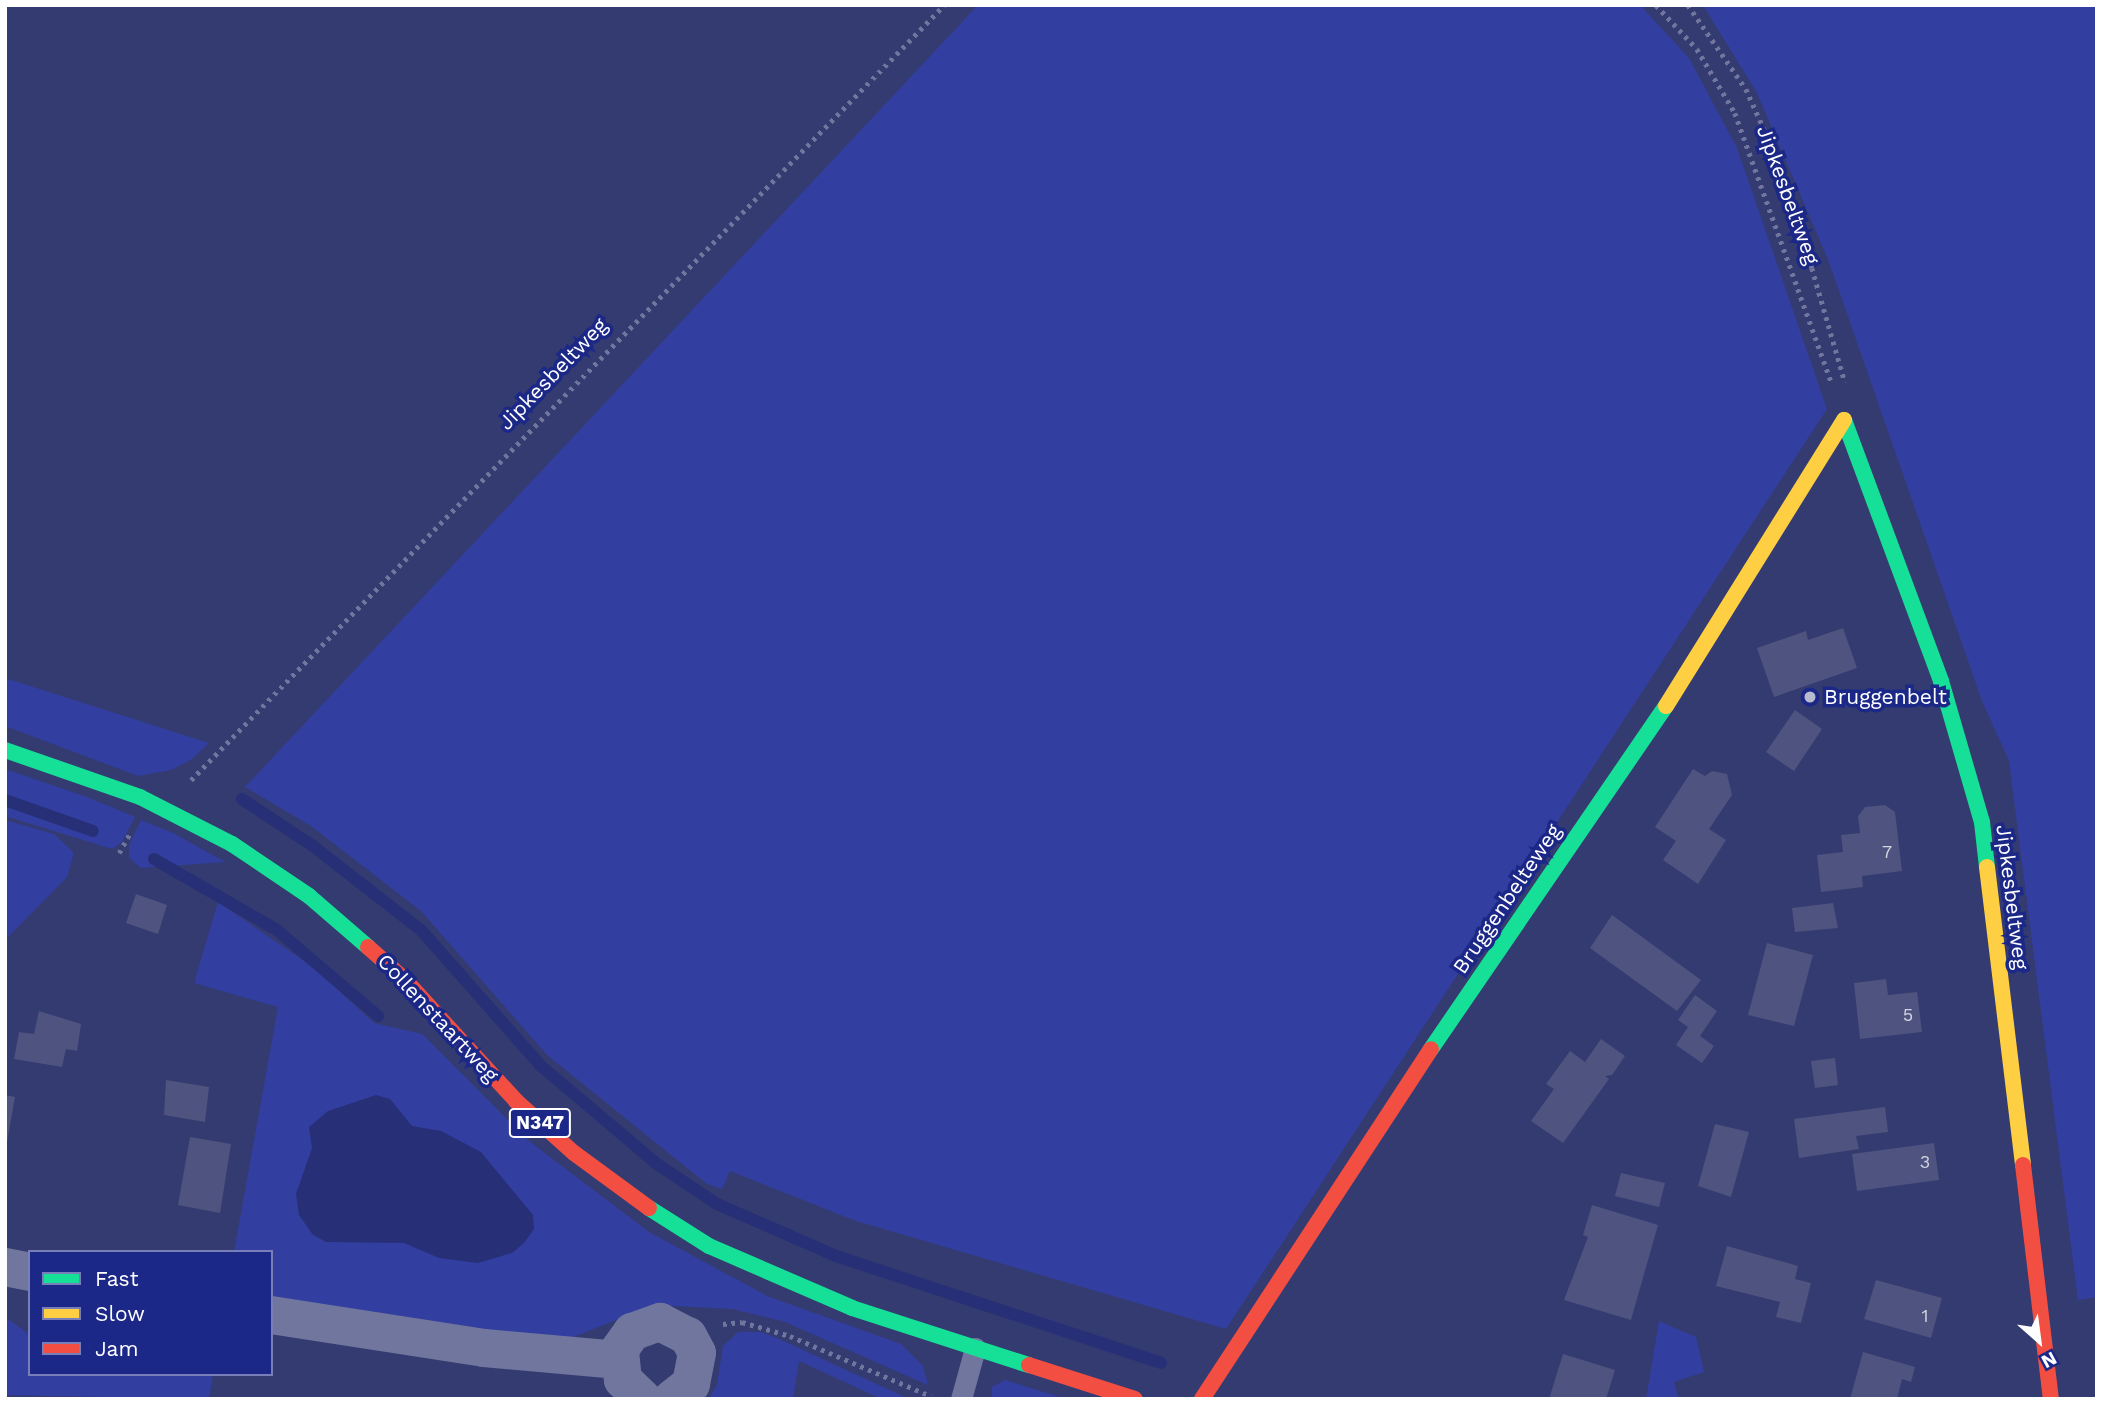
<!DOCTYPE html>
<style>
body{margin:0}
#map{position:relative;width:2102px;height:1404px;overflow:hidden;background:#343b70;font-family:"Work Sans",sans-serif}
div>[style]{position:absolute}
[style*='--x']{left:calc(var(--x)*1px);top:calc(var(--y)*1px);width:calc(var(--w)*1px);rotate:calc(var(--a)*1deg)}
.green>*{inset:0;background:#323fa0}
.water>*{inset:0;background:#272f77}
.stream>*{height:12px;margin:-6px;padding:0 6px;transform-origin:6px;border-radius:6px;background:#272f77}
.building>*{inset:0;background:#4e547f}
.path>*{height:4.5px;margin-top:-2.25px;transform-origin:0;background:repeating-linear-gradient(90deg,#70769d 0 3.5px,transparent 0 8.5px)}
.lane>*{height:21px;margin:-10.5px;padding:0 10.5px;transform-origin:10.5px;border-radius:10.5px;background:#70769d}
.street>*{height:38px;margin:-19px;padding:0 19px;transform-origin:19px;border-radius:19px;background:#70769d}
.fast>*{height:16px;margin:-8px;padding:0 8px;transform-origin:8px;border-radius:8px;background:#16e098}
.slow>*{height:16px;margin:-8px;padding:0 8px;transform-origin:8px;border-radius:8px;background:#ffcf43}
.jam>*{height:16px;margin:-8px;padding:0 8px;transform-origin:8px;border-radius:8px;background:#f24e42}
.dots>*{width:19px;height:19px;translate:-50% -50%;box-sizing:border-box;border:4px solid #1c2888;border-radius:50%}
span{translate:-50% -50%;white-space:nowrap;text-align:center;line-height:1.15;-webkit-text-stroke:7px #1c2888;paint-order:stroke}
.number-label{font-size:18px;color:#d3d4df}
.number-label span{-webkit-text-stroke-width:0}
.shield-label span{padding:2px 5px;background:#1c2888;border:2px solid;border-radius:5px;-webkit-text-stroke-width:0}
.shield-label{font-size:19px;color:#fff;font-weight:700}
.street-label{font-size:21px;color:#fff}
.poi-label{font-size:21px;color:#fff}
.left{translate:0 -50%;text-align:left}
.frame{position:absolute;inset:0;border:7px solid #fff;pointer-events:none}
.legend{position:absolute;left:28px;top:1250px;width:245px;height:126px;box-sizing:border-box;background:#1c2888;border:2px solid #777eb8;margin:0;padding:9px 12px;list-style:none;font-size:21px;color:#fff}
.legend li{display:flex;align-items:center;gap:14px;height:35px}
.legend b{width:35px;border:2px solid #777eb8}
.north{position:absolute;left:2004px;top:1306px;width:70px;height:70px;-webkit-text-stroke:5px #1c2888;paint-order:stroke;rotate:152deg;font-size:19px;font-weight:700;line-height:28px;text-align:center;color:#fff}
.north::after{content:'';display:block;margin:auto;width:24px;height:32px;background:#fff;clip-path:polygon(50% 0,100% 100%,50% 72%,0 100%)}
</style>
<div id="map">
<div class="green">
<i style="clip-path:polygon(978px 5px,1640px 5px,1689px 58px,1737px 148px,1827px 409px,1226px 1329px,856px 1221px,730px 1171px,722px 1189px,707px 1184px,547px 1055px,421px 911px,311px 826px,245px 787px)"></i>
<i style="clip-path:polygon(1703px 5px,2097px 5px,2097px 1297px,2078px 1300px,2009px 761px,1982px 701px,1829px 262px,1757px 93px)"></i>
<i style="clip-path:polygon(5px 678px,209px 743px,191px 760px,171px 770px,138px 776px,5px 726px)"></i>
<i style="clip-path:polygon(5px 769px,87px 797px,135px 817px,122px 842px,112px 849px,5px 816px)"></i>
<i style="clip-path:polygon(5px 820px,54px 834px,74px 853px,67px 877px,5px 940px)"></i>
<i style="clip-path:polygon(141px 820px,173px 833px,225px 862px,141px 868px,129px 858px,129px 845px)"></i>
<i style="clip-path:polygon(218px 902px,313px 967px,374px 1023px,422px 1034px,529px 1141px,649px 1232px,767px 1296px,901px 1344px,923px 1366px,928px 1385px,785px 1322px,732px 1309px,654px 1305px,573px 1337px,541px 1338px,271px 1297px,271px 1252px,234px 1252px,278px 1007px,194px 983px)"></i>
<i style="clip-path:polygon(5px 1317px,30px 1335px,30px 1374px,213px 1374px,209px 1399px,5px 1395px)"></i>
<i style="clip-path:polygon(1659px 1321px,1696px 1337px,1704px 1372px,1674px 1382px,1679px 1399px,1646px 1399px)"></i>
<i style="clip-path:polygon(738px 1332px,761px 1332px,777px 1338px,909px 1399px,881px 1399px,799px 1361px,793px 1399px,709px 1399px,717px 1385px,723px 1346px)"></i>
<i style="clip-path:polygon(1005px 1380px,1066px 1399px,992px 1399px,992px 1387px)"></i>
</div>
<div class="water">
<i style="clip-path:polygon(376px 1095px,390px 1099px,412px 1126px,441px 1131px,481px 1152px,533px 1215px,534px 1229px,524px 1243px,512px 1253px,478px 1263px,439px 1258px,404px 1243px,326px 1242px,313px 1235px,299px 1215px,296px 1194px,312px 1148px,309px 1127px,328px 1111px)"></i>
</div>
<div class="stream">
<i style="--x:242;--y:799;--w:85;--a:33.5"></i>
<i style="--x:313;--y:846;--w:137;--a:37.9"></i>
<i style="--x:421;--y:930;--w:181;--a:48.6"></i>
<i style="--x:541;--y:1066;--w:152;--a:40.2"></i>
<i style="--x:657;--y:1164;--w:72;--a:33.7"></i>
<i style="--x:717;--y:1204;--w:130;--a:23.6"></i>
<i style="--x:836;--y:1256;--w:342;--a:18.2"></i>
<i style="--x:5;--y:800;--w:93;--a:19.4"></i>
<i style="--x:154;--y:859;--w:142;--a:30"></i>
<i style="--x:277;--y:930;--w:133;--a:40.4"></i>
</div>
<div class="building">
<i style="clip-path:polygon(1843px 628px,1857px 668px,1774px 697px,1757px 648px,1806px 631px,1808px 640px)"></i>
<i style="clip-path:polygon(1795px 710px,1822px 729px,1794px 771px,1766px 752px)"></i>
<i style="clip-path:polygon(1693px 769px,1705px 776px,1712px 771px,1727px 774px,1732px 795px,1709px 829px,1726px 840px,1698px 884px,1663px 860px,1676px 841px,1655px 827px)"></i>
<i style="clip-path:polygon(1885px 805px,1895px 812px,1902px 871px,1862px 876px,1863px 887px,1821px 892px,1817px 855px,1843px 852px,1841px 835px,1860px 833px,1858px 816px,1865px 807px)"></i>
<i style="clip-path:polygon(136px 894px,167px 905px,158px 934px,126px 923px)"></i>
<i style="clip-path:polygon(1833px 903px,1838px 928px,1795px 932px,1792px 908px)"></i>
<i style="clip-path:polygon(1612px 915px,1701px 980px,1677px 1011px,1590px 948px)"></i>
<i style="clip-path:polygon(1767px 943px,1813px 955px,1794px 1026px,1748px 1015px)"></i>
<i style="clip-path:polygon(1886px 979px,1888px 995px,1917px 992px,1922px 1032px,1860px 1039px,1854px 983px)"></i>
<i style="clip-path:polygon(1695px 995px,1717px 1011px,1700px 1036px,1714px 1046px,1702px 1063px,1676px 1045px,1688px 1027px,1678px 1020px)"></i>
<i style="clip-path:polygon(39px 1011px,81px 1024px,77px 1051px,66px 1049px,62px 1067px,14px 1059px,19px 1032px,34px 1034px)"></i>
<i style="clip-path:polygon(1601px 1039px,1625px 1056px,1612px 1075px,1605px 1076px,1609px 1079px,1563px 1143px,1531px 1121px,1554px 1089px,1546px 1084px,1570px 1051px,1585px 1062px)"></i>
<i style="clip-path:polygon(1835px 1058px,1838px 1085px,1815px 1088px,1811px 1061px)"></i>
<i style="clip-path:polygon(166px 1080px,209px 1087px,205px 1122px,164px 1115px)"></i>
<i style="clip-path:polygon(5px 1095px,15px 1097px,7px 1142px,5px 1142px)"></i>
<i style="clip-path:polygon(1885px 1107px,1888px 1132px,1856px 1136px,1859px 1149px,1799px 1158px,1794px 1119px)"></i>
<i style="clip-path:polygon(1715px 1124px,1749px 1132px,1731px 1197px,1698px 1186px)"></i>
<i style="clip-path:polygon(190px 1137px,231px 1144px,220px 1213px,178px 1205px)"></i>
<i style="clip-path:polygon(1934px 1143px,1939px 1180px,1857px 1191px,1852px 1154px)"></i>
<i style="clip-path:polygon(1621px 1173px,1665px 1183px,1659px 1207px,1615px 1196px)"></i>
<i style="clip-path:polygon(1592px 1205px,1658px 1225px,1631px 1320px,1564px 1300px,1588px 1237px,1583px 1235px)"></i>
<i style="clip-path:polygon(1727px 1246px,1798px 1266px,1795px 1279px,1811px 1283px,1801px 1323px,1776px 1317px,1780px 1302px,1716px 1286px)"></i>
<i style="clip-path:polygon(1876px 1280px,1942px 1298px,1931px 1338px,1864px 1319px)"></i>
<i style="clip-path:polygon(1863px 1352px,1915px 1367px,1911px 1382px,1902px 1379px,1897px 1399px,1850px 1399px)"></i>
<i style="clip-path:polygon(1563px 1354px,1615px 1370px,1606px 1399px,1549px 1399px)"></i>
</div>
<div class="path">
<i style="--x:1656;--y:5;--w:60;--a:47"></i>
<i style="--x:1697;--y:49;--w:74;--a:59.3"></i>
<i style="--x:1735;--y:113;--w:288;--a:70.3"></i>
<i style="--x:1688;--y:5;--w:102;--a:55.4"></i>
<i style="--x:1746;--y:89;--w:44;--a:65.8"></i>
<i style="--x:1764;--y:129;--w:147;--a:70.9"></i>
<i style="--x:1812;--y:268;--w:119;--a:73.9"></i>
<i style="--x:191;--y:780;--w:1081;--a:-45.82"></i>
<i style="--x:119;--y:853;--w:21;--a:-61"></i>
<i style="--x:723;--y:1324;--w:19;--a:-6"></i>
<i style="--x:742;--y:1322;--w:50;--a:16.3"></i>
<i style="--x:790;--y:1336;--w:153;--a:23.1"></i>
</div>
<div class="lane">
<i style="--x:961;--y:1399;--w:53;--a:-74.6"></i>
</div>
<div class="street">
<i style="--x:5;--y:1267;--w:25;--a:11"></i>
<i style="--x:271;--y:1315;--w:216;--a:8.8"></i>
<i style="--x:484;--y:1348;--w:135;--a:5.1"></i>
<i style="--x:643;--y:1399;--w:28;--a:-136"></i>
<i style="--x:623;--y:1380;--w:31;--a:-96"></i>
<i style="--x:620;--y:1349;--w:21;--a:-55"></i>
<i style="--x:632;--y:1332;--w:30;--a:-20"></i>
<i style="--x:660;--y:1322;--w:31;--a:27"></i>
<i style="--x:688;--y:1336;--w:19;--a:62"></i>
<i style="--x:697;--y:1353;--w:32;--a:101"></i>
<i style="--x:691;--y:1384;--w:24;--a:142"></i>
</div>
<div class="fast">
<i style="--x:1844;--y:420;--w:278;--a:69.6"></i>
<i style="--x:1941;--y:681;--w:147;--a:73.8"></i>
<i style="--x:1982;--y:822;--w:45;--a:83.7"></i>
<i style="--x:5;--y:750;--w:143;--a:19.2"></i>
<i style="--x:140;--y:797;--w:103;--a:27.1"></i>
<i style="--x:232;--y:844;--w:93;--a:34"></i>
<i style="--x:309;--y:896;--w:78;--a:40.8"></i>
<i style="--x:1431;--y:1049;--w:416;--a:-55.6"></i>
<i style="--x:649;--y:1208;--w:71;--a:32.3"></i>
<i style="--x:709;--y:1246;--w:156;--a:23.4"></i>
<i style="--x:852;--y:1308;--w:186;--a:17.9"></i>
</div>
<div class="slow">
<i style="--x:1666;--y:706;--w:337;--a:-58.1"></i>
<i style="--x:1987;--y:867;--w:300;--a:83.1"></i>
</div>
<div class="jam">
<i style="--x:368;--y:947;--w:48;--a:41.6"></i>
<i style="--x:404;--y:979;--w:166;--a:47.4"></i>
<i style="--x:516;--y:1101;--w:78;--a:41.9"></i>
<i style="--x:574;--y:1153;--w:93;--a:36.3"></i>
<i style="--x:2023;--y:1165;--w:236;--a:83.2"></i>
<i style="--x:1029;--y:1365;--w:111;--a:17.8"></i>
<i style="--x:1202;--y:1399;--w:418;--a:-56.8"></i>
</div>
<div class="dots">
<i style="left:1810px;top:697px;background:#b8bacd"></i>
</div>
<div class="number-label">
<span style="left:1887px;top:852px">7</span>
<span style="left:1908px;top:1015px">5</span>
<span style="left:1925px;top:1162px">3</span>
<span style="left:1925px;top:1316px">1</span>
</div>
<div class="shield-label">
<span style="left:540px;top:1123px">N347</span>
</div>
<div class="street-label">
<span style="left:1788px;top:195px;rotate:70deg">Jipkesbeltweg</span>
<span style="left:553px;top:374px;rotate:-46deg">Jipkesbeltweg</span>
<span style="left:2012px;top:897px;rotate:83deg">Jipkesbeltweg</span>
<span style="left:1507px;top:899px;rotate:-56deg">Bruggenbelteweg</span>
<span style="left:438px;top:1018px;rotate:47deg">Collenstaartweg</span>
</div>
<div class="poi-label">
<span class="left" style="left:1824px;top:697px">Bruggenbelt</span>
</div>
<div class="frame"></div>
<ul class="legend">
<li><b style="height:9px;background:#16e098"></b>Fast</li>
<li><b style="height:9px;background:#ffcf43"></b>Slow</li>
<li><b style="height:9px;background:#f24e42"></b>Jam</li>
</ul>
<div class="north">N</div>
</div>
